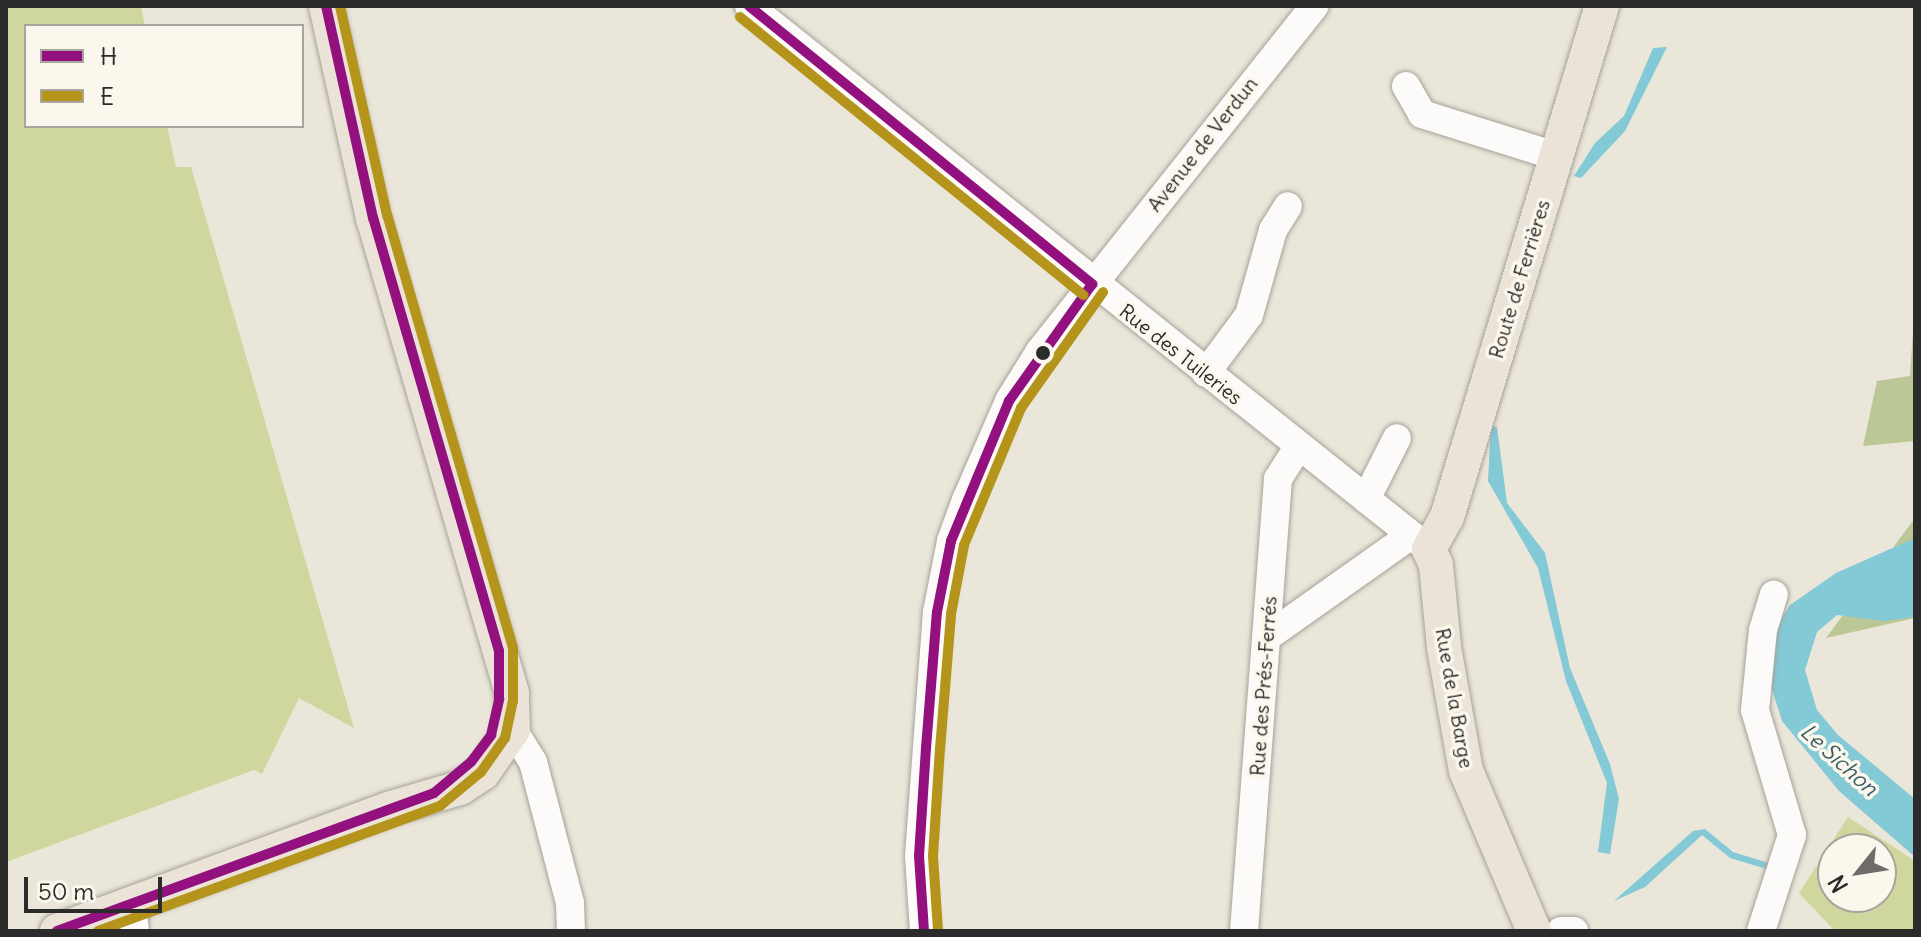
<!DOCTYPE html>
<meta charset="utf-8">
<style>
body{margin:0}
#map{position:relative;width:1921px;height:937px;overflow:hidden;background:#eae6d9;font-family:Delius,sans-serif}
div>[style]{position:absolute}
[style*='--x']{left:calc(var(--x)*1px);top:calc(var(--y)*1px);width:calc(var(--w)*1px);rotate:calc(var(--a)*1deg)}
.green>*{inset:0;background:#d0d79e}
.forest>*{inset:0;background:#bbc796}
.water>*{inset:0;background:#83c9d6}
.roads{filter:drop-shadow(0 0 2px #a5a39b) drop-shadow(0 0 2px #a5a39b)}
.minor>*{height:28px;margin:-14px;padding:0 14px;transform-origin:14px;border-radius:14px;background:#fcfbf9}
.major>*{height:34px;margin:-17px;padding:0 17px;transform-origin:17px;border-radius:17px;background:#ebe3d7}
.bus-1>*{height:10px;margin:-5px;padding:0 5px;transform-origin:5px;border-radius:5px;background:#93117e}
.bus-2>*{height:10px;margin:-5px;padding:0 5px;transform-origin:5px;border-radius:5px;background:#b4941a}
.dots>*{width:22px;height:22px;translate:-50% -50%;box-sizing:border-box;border:4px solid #fbf7ec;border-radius:50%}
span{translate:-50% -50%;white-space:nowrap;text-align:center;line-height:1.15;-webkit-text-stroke:7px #fbf7ec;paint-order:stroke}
.street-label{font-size:20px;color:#2b2b2b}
.water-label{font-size:22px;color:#3a5e66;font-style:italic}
.frame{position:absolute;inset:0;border:8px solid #2b2b2b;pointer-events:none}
.legend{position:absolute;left:24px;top:24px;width:280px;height:104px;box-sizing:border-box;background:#fbf7ec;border:2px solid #a8a59f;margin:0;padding:10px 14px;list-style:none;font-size:24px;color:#2b2b2b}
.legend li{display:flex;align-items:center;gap:16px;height:40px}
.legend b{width:40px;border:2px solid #a8a59f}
.north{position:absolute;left:1817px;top:833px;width:80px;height:80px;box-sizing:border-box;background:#fbf7ec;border:2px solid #a8a59f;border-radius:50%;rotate:240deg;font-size:22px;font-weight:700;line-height:32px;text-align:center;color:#2b2b2b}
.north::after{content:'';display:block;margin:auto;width:28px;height:36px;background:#6e6c68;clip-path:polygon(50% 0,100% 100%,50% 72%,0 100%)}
.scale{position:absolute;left:24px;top:877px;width:138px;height:36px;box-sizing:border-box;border:4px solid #2b2b2b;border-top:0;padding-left:10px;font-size:24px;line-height:28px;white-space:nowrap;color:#2b2b2b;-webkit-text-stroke:6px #fbf7ec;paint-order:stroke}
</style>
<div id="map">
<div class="green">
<i style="clip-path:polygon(6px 6px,141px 6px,145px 26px,26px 26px,26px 126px,167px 126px,176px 167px,191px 167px,354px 728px,299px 698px,262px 774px,254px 770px,6px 862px)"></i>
<i style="clip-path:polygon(evenodd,1848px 817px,1915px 861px,1915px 931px,1835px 931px,1799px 893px,1848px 817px,1833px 849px,1881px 849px,1881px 897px,1833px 897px,1833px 849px)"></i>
</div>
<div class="forest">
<i style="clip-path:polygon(1915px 302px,1915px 441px,1863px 446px,1877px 381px,1910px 376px)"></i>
<i style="clip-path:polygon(1915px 518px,1915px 618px,1826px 638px)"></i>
</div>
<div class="water">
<i style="clip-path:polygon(1667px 47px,1625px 131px,1581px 178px,1574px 176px,1595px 143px,1624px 116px,1653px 48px)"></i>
<i style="clip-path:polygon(1491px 426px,1497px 427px,1507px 503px,1545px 553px,1570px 668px,1610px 764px,1619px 799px,1610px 854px,1598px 852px,1607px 783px,1566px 681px,1538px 568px,1488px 481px)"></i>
<i style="clip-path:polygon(1915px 538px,1915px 617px,1884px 621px,1837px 615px,1817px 632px,1805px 670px,1817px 710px,1838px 735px,1915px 799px,1915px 857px,1839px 791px,1782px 721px,1770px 683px,1775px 629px,1790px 605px,1836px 573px)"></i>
<i style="clip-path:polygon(1705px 829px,1733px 852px,1775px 865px,1773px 871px,1730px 858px,1702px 835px,1645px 887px,1614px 901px,1693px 831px)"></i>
</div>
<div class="roads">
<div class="minor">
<i style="--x:749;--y:6;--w:870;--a:38.61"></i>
<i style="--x:1406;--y:86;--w:32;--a:60"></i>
<i style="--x:1422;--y:114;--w:140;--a:17.4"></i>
<i style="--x:1206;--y:373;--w:72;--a:-53.4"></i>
<i style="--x:1249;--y:315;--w:88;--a:-74.2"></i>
<i style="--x:1273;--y:230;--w:28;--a:-58"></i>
<i style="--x:1366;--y:499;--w:68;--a:-63.1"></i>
<i style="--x:1267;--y:637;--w:176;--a:-35.3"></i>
<i style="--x:513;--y:730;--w:38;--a:58"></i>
<i style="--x:533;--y:762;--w:146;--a:75.3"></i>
<i style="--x:570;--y:903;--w:28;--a:88"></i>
<i style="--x:132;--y:903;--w:28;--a:84"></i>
<i style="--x:924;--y:931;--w:75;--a:-93.8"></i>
<i style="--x:919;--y:856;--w:245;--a:-85.8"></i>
<i style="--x:937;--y:612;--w:72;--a:-78.8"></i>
<i style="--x:951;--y:541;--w:44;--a:-69.9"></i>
<i style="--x:966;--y:500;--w:108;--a:-66.5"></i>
<i style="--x:1009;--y:401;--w:59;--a:-58.2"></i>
<i style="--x:1040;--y:351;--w:441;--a:-51.5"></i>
<i style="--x:1244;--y:931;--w:453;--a:-85.7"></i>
<i style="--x:1278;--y:479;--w:39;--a:-58"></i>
<i style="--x:1561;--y:931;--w:13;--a:0"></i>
<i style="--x:1761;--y:931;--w:101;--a:-72.1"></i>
<i style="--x:1792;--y:835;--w:130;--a:-106.5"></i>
<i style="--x:1755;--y:710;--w:80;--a:-84.3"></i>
<i style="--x:1763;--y:630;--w:37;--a:-73"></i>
</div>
<div class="major">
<i style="--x:57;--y:931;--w:356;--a:-20.2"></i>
<i style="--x:391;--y:808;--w:72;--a:-16.2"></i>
<i style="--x:460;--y:788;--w:27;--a:-33"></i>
<i style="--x:483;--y:773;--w:52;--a:-55.1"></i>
<i style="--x:513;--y:730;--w:37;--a:-92"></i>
<i style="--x:512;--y:693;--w:495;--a:-106.3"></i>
<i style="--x:373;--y:218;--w:217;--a:-102.5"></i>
<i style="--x:1534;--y:931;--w:174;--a:-113"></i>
<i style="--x:1466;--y:771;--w:126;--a:-100.1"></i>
<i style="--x:1444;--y:647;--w:82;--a:-95.6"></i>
<i style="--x:1436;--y:565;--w:17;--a:-114"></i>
<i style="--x:1429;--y:549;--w:37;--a:-61"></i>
<i style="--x:1447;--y:517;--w:534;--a:-73.13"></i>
</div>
</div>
<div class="bus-1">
<i style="--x:749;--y:6;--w:442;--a:39"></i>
<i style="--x:57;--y:931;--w:401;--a:-20.1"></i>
<i style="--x:434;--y:793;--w:48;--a:-40"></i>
<i style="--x:471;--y:762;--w:34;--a:-53"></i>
<i style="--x:491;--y:735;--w:37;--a:-77"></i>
<i style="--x:499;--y:699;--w:48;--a:-90"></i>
<i style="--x:499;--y:651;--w:451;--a:-106.2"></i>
<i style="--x:373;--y:218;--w:217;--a:-102.5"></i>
<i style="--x:924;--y:931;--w:75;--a:-93.8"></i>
<i style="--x:919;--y:856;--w:108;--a:-86.3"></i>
<i style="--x:926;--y:748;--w:136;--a:-85.4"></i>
<i style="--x:937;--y:612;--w:72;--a:-78.8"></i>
<i style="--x:951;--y:541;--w:152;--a:-67.5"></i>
<i style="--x:1009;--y:401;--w:143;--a:-54.6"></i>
</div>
<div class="bus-2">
<i style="--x:740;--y:17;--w:442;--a:39"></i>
<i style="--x:938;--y:930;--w:74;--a:-93.9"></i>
<i style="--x:933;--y:856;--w:107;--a:-86.3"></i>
<i style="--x:940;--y:749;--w:135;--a:-85.3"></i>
<i style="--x:951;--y:614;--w:70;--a:-79.3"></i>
<i style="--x:964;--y:545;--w:148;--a:-67.4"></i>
<i style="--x:1021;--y:408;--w:142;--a:-54.7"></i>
<i style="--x:98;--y:931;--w:364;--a:-20.1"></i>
<i style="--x:440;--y:806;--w:53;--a:-39.7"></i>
<i style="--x:481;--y:772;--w:42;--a:-54.8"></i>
<i style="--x:505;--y:738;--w:38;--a:-78"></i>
<i style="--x:513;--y:701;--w:53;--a:-90"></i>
<i style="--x:513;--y:648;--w:451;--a:-106.2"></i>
<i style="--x:387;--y:215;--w:214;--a:-102.7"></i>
</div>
<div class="dots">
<i style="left:1043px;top:353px;background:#2b2b2b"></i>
</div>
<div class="street-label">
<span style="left:1202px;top:144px;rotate:-52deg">Avenue de Verdun</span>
<span style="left:1519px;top:279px;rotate:-73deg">Route de Ferrières</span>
<span style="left:1181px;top:354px;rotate:38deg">Rue des Tuileries</span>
<span style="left:1263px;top:686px;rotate:-86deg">Rue des Prés-Ferrés</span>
<span style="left:1455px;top:698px;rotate:80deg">Rue de la Barge</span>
</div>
<div class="water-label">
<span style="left:1839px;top:760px;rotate:42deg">Le Sichon</span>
</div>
<div class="frame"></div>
<ul class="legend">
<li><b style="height:10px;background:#93117e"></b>H</li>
<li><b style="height:10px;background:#b4941a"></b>E</li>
</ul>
<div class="north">N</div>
<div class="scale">50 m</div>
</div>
